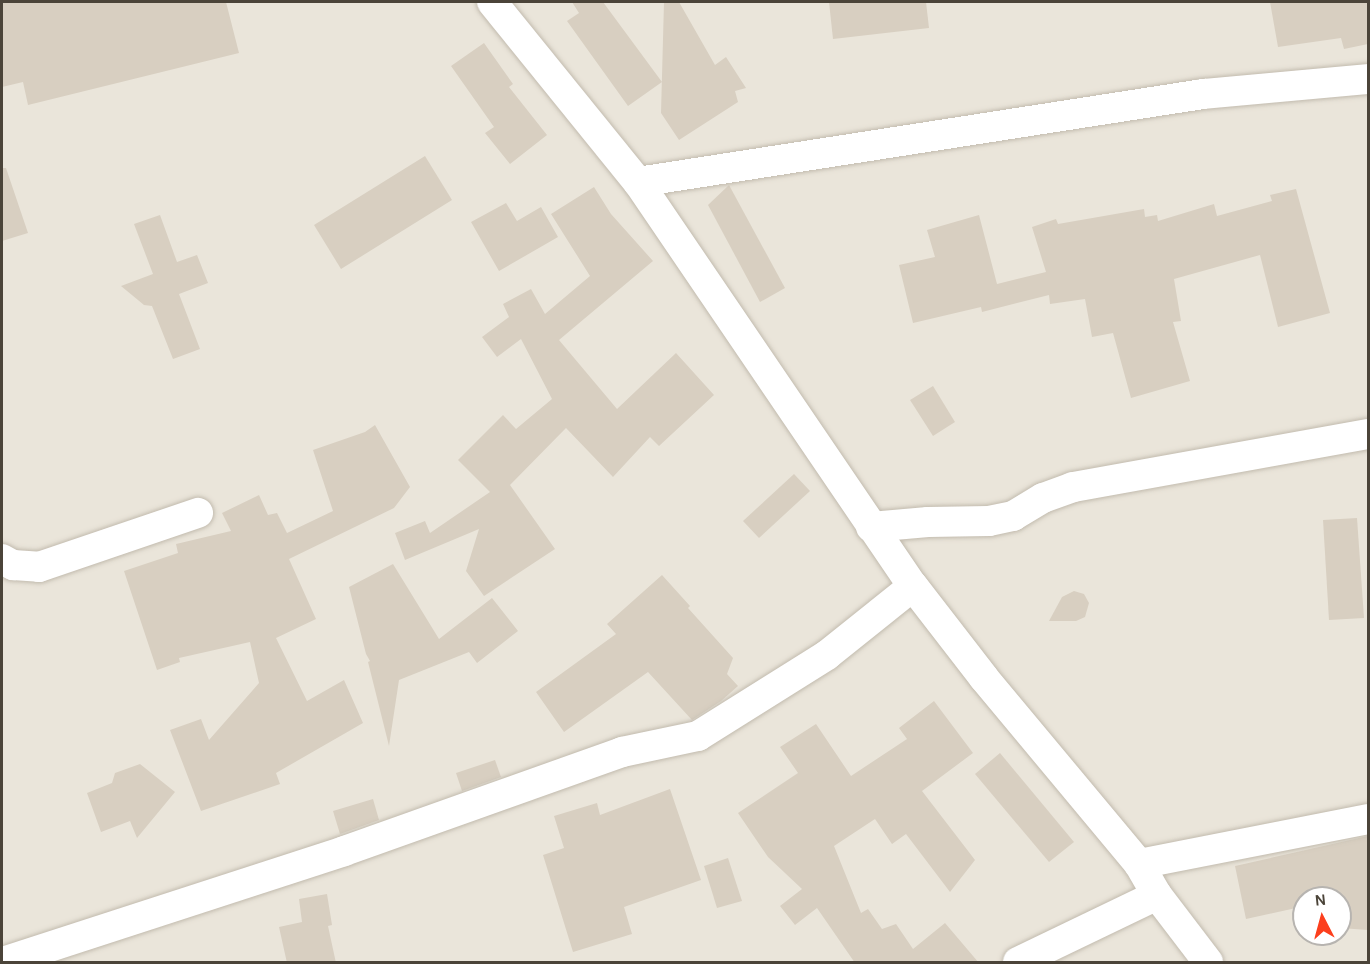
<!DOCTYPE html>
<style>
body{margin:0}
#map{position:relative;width:1370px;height:964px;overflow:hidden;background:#f6f3ec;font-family:Karla,sans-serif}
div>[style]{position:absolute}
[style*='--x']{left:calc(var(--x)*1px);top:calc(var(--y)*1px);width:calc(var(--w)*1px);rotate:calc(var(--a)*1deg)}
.residential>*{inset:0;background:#eae5da}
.building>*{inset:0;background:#d8cfc1}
.roads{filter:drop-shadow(0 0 2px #c2bbae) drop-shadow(0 0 2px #c2bbae)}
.minor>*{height:30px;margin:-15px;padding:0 15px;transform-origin:15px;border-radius:15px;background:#fff}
span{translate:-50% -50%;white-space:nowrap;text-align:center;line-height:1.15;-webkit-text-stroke:4.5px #fff;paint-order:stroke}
.frame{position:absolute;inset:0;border:3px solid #4b4439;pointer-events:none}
.north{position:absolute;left:1292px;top:886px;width:60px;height:60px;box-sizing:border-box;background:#fff;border:2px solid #b7b4b0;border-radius:50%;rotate:354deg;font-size:16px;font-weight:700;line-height:24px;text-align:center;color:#4b4439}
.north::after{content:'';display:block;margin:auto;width:21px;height:27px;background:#fc3f1d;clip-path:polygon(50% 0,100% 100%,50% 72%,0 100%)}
</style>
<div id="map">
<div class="residential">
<i style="clip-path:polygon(evenodd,2px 2px,1368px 2px,1368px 962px,2px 962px,2px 2px,1304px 898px,1340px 898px,1340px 934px,1304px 934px,1304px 898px)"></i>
</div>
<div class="building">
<i style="clip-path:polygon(2px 2px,226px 2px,239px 53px,28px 105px,23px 82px,2px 87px)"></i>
<i style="clip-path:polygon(572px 2px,603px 2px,662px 82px,628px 106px,567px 21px,579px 13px)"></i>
<i style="clip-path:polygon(664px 2px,679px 2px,715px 65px,726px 57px,746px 88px,735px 91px,738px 102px,679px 140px,661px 113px)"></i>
<i style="clip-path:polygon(829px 2px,926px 2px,929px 28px,833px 39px)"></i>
<i style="clip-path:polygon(1270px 2px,1368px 2px,1368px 44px,1344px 49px,1341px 38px,1278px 47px)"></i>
<i style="clip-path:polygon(484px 43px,513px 84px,509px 87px,547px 135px,510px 164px,485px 133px,494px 127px,451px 66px)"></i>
<i style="clip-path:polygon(425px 156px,452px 200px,341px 269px,314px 225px)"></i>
<i style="clip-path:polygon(2px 168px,6px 168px,28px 233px,2px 241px)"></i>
<i style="clip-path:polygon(729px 185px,785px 288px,760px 302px,708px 205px)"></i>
<i style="clip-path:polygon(594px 187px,611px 214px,653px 261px,559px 340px,617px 409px,676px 353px,714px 395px,659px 446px,650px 437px,613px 477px,566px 428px,510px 485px,555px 549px,484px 596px,466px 571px,479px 529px,405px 560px,395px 533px,425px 521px,430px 533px,490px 492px,458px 460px,503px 415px,516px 429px,552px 399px,521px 339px,497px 357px,482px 337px,509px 317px,503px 304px,531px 289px,545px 314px,590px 276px,551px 214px)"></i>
<i style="clip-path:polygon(1296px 189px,1330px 313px,1278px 327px,1260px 255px,1174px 279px,1181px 321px,1173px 322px,1190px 381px,1131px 398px,1113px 333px,1092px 337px,1085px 299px,1050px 304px,1049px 295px,982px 312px,981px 307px,913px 323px,899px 265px,935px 257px,927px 230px,979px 215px,997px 284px,1046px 272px,1032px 227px,1056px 219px,1058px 224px,1144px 209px,1145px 217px,1157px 215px,1158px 221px,1214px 204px,1217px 216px,1272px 201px,1270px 195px)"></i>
<i style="clip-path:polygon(506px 203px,517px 221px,541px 207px,558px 237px,499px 271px,471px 222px)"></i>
<i style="clip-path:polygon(160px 215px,177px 262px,197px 255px,208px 283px,179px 294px,200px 349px,173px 359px,152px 306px,144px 305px,121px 286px,153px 274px,134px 224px)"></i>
<i style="clip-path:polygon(933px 386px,955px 422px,933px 436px,910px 400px)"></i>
<i style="clip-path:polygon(375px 425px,410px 487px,394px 508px,289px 559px,316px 619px,276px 638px,307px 701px,344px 680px,363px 723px,276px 773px,280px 784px,201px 811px,170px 730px,201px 719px,209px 740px,259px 683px,250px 642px,179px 658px,180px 662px,157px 670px,124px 571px,178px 553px,176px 544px,231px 531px,222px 513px,259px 495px,268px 515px,277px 513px,287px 533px,333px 511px,313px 450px,365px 432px)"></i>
<i style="clip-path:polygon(794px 474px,810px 491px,759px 538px,743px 521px)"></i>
<i style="clip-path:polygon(1357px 518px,1364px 618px,1329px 620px,1323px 520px)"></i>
<i style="clip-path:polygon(393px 564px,439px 639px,492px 598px,518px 631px,477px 663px,469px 652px,399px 680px,389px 746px,368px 662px,370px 661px,366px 654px,349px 587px)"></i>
<i style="clip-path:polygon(662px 575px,690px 606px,688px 608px,733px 658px,727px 674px,738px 686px,721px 701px,692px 720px,648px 672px,564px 732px,536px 692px,616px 634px,607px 624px)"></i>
<i style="clip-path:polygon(1074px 591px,1084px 594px,1089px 603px,1085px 617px,1076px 621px,1049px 621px,1062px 597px)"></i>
<i style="clip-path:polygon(934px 701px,973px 753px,922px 791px,975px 860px,950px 892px,906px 834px,892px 844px,875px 819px,834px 846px,861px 913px,868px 909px,882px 929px,896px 924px,913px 949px,945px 923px,979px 963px,855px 963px,817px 908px,795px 925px,780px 906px,802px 889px,768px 857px,738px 813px,798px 773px,780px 747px,816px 724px,851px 776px,907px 739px,899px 728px)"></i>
<i style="clip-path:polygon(1000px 753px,1074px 842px,1049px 862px,975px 774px)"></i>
<i style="clip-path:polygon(495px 760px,501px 777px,462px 791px,456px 773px)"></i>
<i style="clip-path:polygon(140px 764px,175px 792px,137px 838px,130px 821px,101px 832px,87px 793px,112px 783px,115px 773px)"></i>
<i style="clip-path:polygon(670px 789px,701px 880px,624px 907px,632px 934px,573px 952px,543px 855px,564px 848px,554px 816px,597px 803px,600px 815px)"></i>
<i style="clip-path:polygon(373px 799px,379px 820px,340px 834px,333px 811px)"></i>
<i style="clip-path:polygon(1368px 836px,1368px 930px,1340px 928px,1340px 898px,1304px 898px,1304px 934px,1328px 934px,1306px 941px,1296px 908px,1246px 919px,1235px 866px)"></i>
<i style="clip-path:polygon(728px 858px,742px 901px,717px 908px,704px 866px)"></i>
<i style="clip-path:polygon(327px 894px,332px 925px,328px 926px,336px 963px,287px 963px,279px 927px,302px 922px,299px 899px)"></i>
</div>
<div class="roads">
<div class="minor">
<i style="--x:492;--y:2;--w:232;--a:51"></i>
<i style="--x:638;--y:182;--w:489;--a:55.8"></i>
<i style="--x:913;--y:586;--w:116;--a:52.3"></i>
<i style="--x:984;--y:678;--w:242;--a:50.2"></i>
<i style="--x:1139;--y:864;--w:36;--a:60"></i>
<i style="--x:1157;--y:895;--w:84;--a:52.7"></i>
<i style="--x:638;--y:182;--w:572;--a:-8.85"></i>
<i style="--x:1203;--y:94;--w:166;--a:-5.2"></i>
<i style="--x:871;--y:527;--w:57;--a:-5"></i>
<i style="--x:928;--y:522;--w:61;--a:-0.9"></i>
<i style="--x:989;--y:521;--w:25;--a:-12"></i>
<i style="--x:1013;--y:516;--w:35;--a:-31"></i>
<i style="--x:1043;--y:498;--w:32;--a:-20"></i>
<i style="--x:1073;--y:487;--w:300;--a:-10.2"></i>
<i style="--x:2;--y:559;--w:13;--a:29"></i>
<i style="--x:13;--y:565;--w:26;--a:4"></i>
<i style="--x:39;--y:567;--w:168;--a:-18.8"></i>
<i style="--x:1139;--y:864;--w:233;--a:-11.1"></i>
<i style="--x:3;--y:962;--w:359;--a:-18"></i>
<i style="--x:344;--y:851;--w:295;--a:-19.6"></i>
<i style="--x:622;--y:752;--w:78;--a:-11.9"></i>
<i style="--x:698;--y:736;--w:152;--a:-32.1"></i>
<i style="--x:827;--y:655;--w:110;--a:-38.7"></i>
<i style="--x:1018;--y:962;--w:154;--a:-25.7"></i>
</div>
</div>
<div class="frame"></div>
<div class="north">N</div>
</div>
